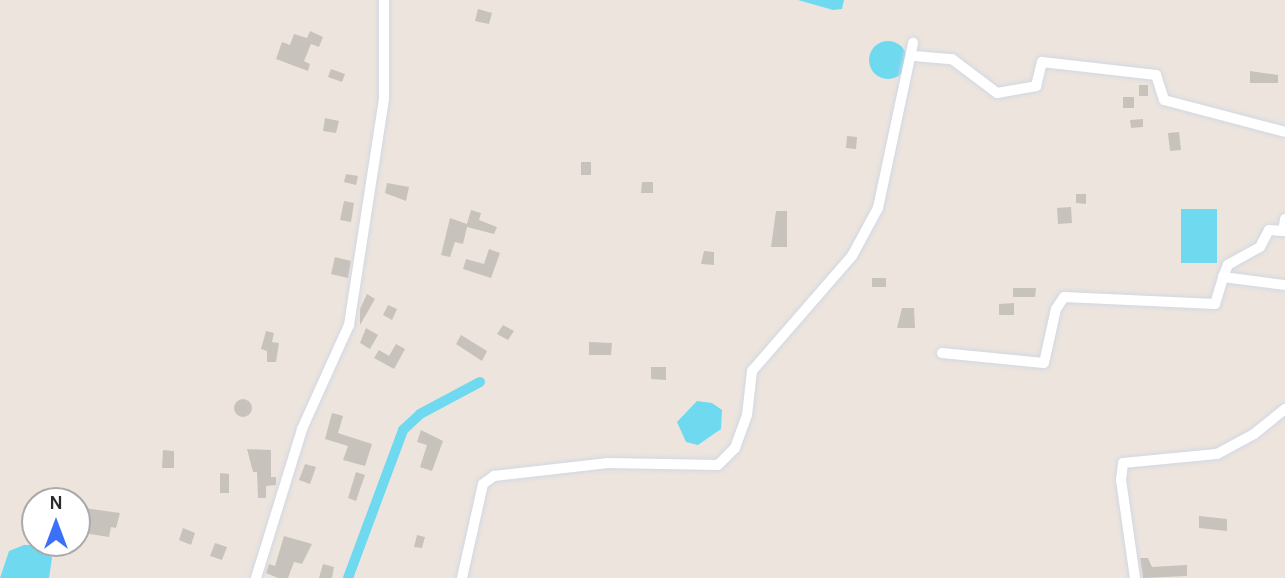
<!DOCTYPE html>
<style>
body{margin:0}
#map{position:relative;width:1285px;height:578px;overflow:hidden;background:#ede5dd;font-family:Karla,sans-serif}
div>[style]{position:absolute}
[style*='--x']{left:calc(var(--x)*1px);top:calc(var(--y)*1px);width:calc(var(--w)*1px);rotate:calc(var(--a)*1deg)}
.water>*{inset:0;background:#6fd9f0}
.round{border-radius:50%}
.canal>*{height:10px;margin:-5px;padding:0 5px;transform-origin:5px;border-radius:5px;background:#6fd9f0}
.building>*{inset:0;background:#c8c2bc}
.roads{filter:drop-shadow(0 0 2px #d2d7e4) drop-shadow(0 0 2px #d2d7e4)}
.minor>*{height:10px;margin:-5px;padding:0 5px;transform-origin:5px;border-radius:5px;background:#fff}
span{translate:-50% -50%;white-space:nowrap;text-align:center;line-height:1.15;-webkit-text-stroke:6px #fff;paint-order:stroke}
.north{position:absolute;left:21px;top:487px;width:70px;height:70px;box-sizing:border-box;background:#fff;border:2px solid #aaa;border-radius:50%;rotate:0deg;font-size:19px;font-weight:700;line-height:28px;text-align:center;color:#2b2b2b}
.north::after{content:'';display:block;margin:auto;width:24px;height:32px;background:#3b70fb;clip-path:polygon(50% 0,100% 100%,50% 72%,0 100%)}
</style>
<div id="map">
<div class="water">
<i style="clip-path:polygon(798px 0,844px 0,842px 9px,833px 10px)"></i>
<i class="round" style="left:869px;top:41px;width:38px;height:38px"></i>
<i style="clip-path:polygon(1181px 209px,1217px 209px,1217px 263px,1181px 263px)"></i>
<i style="clip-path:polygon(697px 401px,712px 403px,722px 410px,721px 429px,698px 445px,686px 442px,677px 422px)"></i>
<i style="clip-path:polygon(24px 545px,42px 545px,52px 558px,49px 578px,0 578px,9px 551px)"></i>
</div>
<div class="canal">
<i style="--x:348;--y:578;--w:158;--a:-69.6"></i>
<i style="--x:403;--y:430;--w:23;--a:-43"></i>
<i style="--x:420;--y:414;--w:68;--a:-28.1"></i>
</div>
<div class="building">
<i style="clip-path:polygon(478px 9px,492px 13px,489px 24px,475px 21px)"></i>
<i style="clip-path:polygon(310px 31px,323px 37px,319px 47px,311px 44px,304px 61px,310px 64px,308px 71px,276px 59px,282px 42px,290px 45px,294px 34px,307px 38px)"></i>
<i style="clip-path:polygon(331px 69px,345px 74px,342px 82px,328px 77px)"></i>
<i style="clip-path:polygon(1250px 71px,1278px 75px,1278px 83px,1250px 83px)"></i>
<i style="clip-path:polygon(1139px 85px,1148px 85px,1148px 96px,1139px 96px)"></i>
<i style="clip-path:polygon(1123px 97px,1134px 97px,1134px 108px,1123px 108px)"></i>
<i style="clip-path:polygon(325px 118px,339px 121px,336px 133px,323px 131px)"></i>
<i style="clip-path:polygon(1143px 119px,1143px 127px,1131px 128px,1130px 120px)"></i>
<i style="clip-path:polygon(1179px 132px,1181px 150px,1170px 151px,1168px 133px)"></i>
<i style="clip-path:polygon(847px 136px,857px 137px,856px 149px,846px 148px)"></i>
<i style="clip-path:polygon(581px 162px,591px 162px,591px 175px,581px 175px)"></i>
<i style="clip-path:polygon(346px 174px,358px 176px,356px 185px,344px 182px)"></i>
<i style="clip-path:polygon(642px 182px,653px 182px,653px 193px,641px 193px)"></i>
<i style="clip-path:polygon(387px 183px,409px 187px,406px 201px,385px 193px)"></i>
<i style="clip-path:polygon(1076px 194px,1086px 194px,1086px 204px,1076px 203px)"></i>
<i style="clip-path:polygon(344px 201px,354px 203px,351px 222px,340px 220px)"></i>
<i style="clip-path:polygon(1071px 207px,1072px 223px,1058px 224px,1057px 208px)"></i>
<i style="clip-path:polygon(471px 210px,481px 213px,479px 220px,497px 227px,494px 234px,467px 227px,463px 244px,455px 242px,450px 257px,441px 255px,450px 218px,467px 224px)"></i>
<i style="clip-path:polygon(776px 211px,787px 211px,787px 247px,771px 247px)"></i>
<i style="clip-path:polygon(489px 249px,500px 253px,491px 278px,463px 269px,466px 259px,484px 264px)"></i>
<i style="clip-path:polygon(704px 251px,714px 252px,714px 265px,701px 264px)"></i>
<i style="clip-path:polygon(335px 257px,351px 261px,348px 278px,331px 274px)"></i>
<i style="clip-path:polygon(872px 278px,886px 278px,886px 287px,872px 287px)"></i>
<i style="clip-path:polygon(1013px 288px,1036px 288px,1035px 297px,1013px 297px)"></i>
<i style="clip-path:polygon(367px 294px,375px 299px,360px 325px,360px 309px)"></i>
<i style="clip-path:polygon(1014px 303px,1014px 315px,999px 315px,999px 304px)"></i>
<i style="clip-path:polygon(388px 305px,397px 309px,392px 320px,383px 315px)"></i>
<i style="clip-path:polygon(902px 308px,914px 308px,915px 328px,897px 328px)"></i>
<i style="clip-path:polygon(503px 325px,514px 331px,508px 340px,497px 334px)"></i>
<i style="clip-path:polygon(366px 328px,378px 335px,370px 349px,360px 343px)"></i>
<i style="clip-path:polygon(266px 331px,274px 333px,272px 342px,279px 343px,276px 362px,267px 362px,267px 351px,261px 349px)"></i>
<i style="clip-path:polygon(461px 335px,487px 351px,482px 361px,456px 344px)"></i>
<i style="clip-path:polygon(589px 342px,612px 343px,611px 355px,589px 355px)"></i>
<i style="clip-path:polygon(396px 344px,405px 349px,394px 369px,374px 358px,379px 350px,389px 356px)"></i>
<i style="clip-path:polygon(651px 367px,666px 367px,666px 380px,651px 379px)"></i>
<i class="round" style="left:234px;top:399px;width:18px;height:18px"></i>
<i style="clip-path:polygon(332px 413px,343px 416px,338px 433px,372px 444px,365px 466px,343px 460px,348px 446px,325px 439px)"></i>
<i style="clip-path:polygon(421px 430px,443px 441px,432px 471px,420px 467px,427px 445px,417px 442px)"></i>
<i style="clip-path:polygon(247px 449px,271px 450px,271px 477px,276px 477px,276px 485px,266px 486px,266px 498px,258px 498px,257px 472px,253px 472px)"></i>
<i style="clip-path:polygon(163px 450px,174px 451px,174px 468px,162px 468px)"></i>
<i style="clip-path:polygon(305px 464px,316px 467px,310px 484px,299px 480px)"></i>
<i style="clip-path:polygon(356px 472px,365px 475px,356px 501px,348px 498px)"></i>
<i style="clip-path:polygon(220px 473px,229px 474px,229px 493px,220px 493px)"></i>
<i style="clip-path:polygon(77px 507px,120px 513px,116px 528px,111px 527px,109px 537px,83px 533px,85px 516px,77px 514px)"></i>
<i style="clip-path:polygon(1199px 516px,1227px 519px,1227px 531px,1199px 528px)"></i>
<i style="clip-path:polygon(183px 528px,195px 533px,191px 545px,179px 540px)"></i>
<i style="clip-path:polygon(417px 535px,425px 537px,422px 548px,414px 547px)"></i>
<i style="clip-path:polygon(284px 536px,312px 544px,302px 564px,294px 562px,288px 578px,278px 578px,266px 573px,269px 564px,275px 566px)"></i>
<i style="clip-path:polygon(215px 543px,227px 547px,222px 560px,210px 556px)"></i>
<i style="clip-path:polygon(1140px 558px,1148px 558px,1152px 567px,1187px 565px,1187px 576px,1143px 578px)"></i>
<i style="clip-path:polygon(323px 564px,334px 567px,332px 578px,319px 578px)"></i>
</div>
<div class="roads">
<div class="minor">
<i style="--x:914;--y:56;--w:38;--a:5"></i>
<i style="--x:952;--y:59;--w:56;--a:37.1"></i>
<i style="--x:997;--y:93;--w:40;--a:-10"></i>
<i style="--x:1036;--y:86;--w:25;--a:-76"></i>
<i style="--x:1042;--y:62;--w:115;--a:6.5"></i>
<i style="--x:1156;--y:75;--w:26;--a:72"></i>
<i style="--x:1164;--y:100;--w:125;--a:14.8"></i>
<i style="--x:1285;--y:219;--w:12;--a:99"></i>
<i style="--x:1283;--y:231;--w:14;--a:-176"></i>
<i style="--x:1269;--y:230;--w:19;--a:118"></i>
<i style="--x:1260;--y:247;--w:37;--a:151"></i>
<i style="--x:1228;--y:265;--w:13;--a:113"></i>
<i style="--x:1223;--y:277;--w:63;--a:7.4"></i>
<i style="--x:942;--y:353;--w:102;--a:5.6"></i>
<i style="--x:1044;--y:363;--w:55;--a:-77.5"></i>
<i style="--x:1056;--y:309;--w:14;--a:-56"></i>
<i style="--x:1064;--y:297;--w:151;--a:2.7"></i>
<i style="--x:1215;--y:304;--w:28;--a:-73"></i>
<i style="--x:256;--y:578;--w:156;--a:-72.8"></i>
<i style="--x:302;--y:429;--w:114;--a:-65.7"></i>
<i style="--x:349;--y:325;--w:230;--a:-81.2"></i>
<i style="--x:384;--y:98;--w:98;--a:-90"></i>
<i style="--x:462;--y:578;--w:96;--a:-77.4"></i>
<i style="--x:483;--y:484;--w:14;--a:-36"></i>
<i style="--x:494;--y:476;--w:115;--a:-6.5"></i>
<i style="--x:608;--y:463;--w:110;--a:1"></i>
<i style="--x:718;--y:465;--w:24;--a:-45"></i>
<i style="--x:735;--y:448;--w:35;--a:-70"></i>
<i style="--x:747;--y:415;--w:44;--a:-83.5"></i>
<i style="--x:752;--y:371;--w:152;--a:-49"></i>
<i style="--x:852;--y:256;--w:55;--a:-61.6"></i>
<i style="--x:878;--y:208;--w:169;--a:-78"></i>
<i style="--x:1135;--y:578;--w:99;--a:-98.1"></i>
<i style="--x:1121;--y:480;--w:17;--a:-83"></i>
<i style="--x:1123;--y:463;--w:94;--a:-5.5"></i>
<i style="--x:1217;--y:454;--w:42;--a:-28.4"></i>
<i style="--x:1254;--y:434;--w:40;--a:-39"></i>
</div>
</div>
<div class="north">N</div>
</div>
